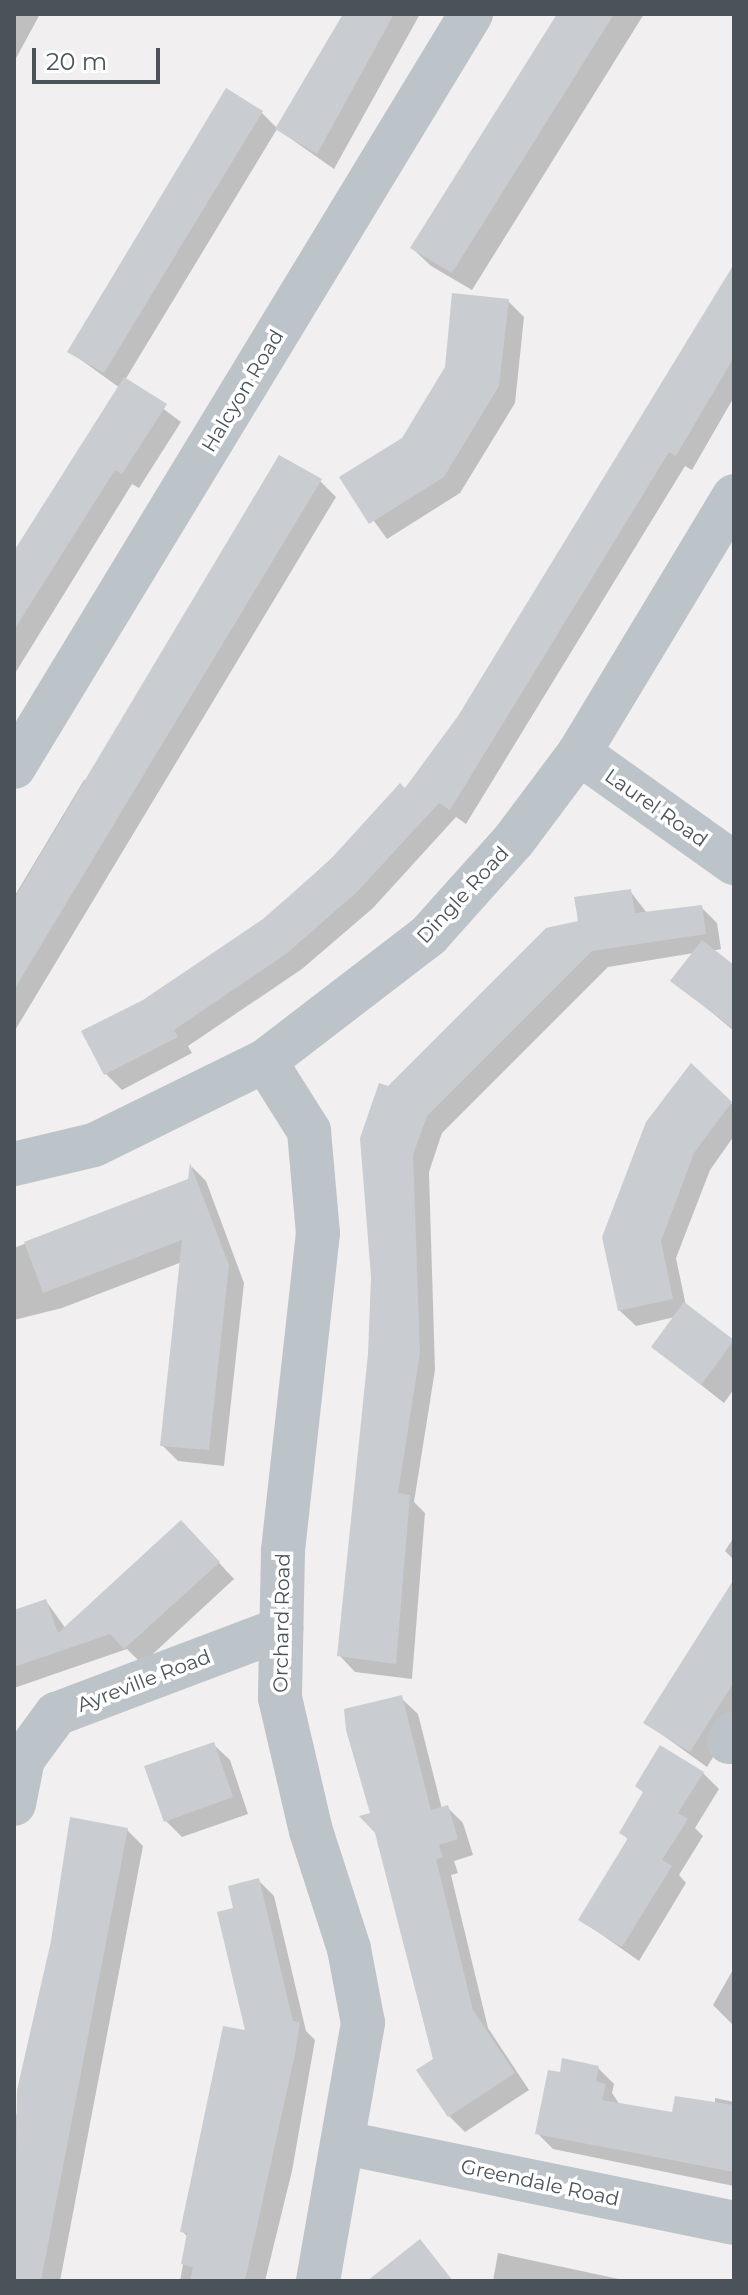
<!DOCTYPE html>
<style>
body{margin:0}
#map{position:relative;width:748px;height:2295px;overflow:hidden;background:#f1efef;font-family:Montserrat,sans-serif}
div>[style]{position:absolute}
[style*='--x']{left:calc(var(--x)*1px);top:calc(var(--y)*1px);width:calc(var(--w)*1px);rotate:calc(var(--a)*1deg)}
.shadow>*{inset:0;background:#0003}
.building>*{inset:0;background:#c9ccd0}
.minor>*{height:44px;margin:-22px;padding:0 22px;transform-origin:22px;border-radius:22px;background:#bcc4c9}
span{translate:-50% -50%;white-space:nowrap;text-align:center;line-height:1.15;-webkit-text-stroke:7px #fff;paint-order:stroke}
.street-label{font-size:20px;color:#495359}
.frame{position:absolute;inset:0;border:16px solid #495359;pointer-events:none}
.scale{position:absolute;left:32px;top:48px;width:128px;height:36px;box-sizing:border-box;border:4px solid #495359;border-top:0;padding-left:10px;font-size:24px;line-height:28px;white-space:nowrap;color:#495359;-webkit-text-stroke:6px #fff;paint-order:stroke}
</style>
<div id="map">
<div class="shadow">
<i style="clip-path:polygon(14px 14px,40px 14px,14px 62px)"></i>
<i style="clip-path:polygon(348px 14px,420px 14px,334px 169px,277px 129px,125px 380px,181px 422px,139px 488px,132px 484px,14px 675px,14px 558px,120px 388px,70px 352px,261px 112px,278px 129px)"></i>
<i style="clip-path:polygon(559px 14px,644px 14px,472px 290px,431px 266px,412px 248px)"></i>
<i style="clip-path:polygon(734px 270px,734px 397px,692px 470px,685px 466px,466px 824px,456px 817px,373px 908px,302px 969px,188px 1046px,192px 1053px,122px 1090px,106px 1074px,84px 1032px,144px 1001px,264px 920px,405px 791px,460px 717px)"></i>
<i style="clip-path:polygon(508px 301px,524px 317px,515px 403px,460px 493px,387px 539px,342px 477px,404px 439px)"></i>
<i style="clip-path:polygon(320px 481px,336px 497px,14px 1032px,14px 897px,84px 780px,88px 782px)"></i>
<i style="clip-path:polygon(630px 891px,647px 913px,701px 907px,717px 923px,721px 949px,712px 951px,734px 968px,734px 1031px,673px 980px,694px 953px,608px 967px,442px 1133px,429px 1172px,435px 1370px,414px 1502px,425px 1513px,412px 1679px,355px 1672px,339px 1655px,370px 1355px,389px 1088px,580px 923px)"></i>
<i style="clip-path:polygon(691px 1066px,734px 1106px,734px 1136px,710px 1170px,676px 1258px,686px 1306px,734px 1342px,734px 1389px,724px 1403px,653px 1347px,675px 1317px,636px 1326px,619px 1310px)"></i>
<i style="clip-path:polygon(192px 1167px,206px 1181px,244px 1283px,224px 1466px,178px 1461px,162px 1445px,182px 1262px,62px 1308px,14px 1320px,14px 1248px,190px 1180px)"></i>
<i style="clip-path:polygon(734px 1537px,734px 1560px,725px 1551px)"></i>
<i style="clip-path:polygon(197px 1539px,234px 1579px,142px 1664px,127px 1649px,14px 1688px,14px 1612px,46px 1601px,66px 1629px)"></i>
<i style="clip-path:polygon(734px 1583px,734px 1723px,707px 1767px,646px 1723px)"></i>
<i style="clip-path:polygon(401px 1698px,418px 1714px,442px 1809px,447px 1807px,463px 1823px,473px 1855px,454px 1861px,458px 1873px,451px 1875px,488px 2028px,529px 2090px,465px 2132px,449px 2116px,372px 1814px)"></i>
<i style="clip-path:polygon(213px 1744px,230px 1760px,248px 1814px,182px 1837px,166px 1821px)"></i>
<i style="clip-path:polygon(703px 1773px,719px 1789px,695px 1828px,703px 1836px,679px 1875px,686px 1883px,639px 1961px,581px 1920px,629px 1840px,621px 1833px)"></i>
<i style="clip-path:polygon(127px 1830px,143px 1846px,60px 2281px,14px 2281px,14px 2127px,53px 1942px)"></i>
<i style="clip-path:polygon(258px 1880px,274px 1896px,306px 2031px,315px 2040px,292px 2171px,265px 2281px,180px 2281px,188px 2237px,182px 2231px,247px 2032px,235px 1910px)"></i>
<i style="clip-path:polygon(734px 1968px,734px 2026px,713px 2005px)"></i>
<i style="clip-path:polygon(598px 2068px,614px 2084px,612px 2093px,620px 2105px,673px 2114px,715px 2103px,715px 2098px,734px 2102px,734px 2186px,553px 2149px,537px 2133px,561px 2074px)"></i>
<i style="clip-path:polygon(498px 2253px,628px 2281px,493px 2281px)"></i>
</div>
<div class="building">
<i style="clip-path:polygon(343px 14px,394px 14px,317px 154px,275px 129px)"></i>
<i style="clip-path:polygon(557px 14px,614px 14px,452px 273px,410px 248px)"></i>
<i style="clip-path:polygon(226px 88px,263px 111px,104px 373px,67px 352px)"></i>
<i style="clip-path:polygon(734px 264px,734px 357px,676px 456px,669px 452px,450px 810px,439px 803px,357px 892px,286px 954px,174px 1030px,178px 1037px,104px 1075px,81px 1031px,143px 1000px,263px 919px,329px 861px,400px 783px,405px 788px,458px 716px)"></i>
<i style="clip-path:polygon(452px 293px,509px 299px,499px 386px,444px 477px,369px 524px,339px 477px,402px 438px,445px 367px)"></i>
<i style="clip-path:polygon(124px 377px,167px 404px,122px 474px,115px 470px,14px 630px,14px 551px)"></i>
<i style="clip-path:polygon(279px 455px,322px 479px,14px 990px,14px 899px)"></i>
<i style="clip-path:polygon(631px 889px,635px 913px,702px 905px,706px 934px,592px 951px,427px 1116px,413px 1155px,420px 1353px,398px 1493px,410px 1495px,396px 1664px,337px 1656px,368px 1354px,371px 1277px,360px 1138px,379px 1083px,388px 1086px,546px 928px,578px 921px,574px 897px)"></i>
<i style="clip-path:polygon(702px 940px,734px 965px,734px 1029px,670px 981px)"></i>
<i style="clip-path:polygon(691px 1063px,732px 1102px,694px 1153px,661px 1241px,673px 1299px,618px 1311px,602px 1237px,646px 1122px)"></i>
<i style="clip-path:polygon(190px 1163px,229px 1265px,209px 1450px,160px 1446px,182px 1240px,43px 1293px,24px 1242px,188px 1179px)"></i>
<i style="clip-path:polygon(684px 1302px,734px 1340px,701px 1385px,651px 1347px)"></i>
<i style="clip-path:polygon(181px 1520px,220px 1562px,124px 1649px,110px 1634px,14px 1667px,14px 1610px,46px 1599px,58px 1633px)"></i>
<i style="clip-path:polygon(734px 1579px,734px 1682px,690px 1752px,643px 1723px)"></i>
<i style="clip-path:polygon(402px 1695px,431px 1810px,448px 1805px,458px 1839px,439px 1845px,443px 1857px,436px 1859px,473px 2010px,515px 2073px,448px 2117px,416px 2070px,433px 2059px,375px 1833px,359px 1816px,370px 1813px,346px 1730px,344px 1709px)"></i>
<i style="clip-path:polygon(214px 1742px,233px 1797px,164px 1822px,144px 1766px)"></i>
<i style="clip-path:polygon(660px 1745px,704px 1772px,678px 1813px,688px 1819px,662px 1860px,672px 1866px,622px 1947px,578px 1920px,628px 1838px,619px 1833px,643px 1792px,635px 1786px)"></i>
<i style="clip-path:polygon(70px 1817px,128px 1828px,41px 2281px,14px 2281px,17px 2090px,51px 1941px)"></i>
<i style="clip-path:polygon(259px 1878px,293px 2021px,300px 2022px,295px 2054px,245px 2281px,190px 2281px,193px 2267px,181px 2264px,187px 2233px,180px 2232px,223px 2026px,245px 2030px,217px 1912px,233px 1908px,228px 1886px)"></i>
<i style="clip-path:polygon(562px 2058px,599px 2066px,596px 2081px,606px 2084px,602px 2100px,672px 2112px,675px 2096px,734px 2105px,734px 2172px,535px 2134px,548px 2070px,560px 2072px)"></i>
<i style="clip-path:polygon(420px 2239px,453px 2281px,367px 2281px)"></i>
</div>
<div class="minor">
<i style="--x:579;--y:753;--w:190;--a:35.4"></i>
<i style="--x:14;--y:767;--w:881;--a:-58.75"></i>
<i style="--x:265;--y:1061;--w:83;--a:57.8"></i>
<i style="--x:309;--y:1131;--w:102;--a:85"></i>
<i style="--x:318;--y:1233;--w:320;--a:96.3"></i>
<i style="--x:283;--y:1551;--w:147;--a:91.2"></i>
<i style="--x:280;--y:1698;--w:137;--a:76.9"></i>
<i style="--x:311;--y:1831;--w:124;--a:72.1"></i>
<i style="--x:349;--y:1949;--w:75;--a:79.3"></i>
<i style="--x:363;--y:2023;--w:262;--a:99.9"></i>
<i style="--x:14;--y:1164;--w:82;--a:-13.4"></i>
<i style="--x:94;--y:1145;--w:191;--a:-26.2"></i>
<i style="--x:265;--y:1061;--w:207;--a:-37.5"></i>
<i style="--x:429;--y:935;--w:127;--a:-48.2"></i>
<i style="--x:514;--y:840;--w:109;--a:-53.2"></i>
<i style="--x:579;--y:753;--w:300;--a:-58.9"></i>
<i style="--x:729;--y:1742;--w:10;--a:-61"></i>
<i style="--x:14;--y:1804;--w:46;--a:-78.7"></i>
<i style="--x:23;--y:1759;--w:56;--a:-53.7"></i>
<i style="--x:56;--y:1714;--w:241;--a:-20.7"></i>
<i style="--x:345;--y:2143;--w:397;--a:11.6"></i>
</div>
<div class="street-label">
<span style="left:243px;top:391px;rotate:-59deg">Halcyon Road</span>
<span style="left:656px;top:808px;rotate:35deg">Laurel Road</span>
<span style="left:463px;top:895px;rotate:-47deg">Dingle Road</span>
<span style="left:282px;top:1623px;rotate:-89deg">Orchard Road</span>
<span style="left:144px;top:1681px;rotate:-21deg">Ayreville Road</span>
<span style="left:540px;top:2183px;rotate:12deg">Greendale Road</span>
</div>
<div class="frame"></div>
<div class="scale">20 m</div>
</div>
